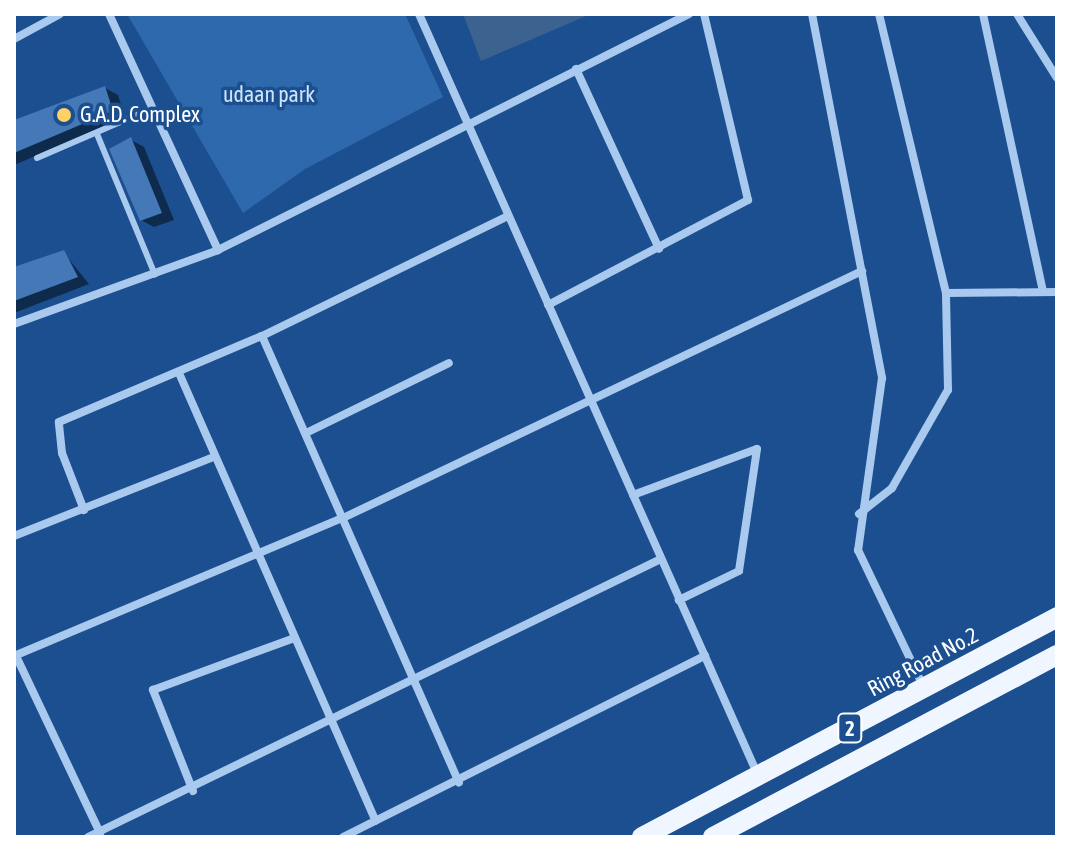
<!DOCTYPE html>
<style>
body{margin:0}
#map{position:relative;width:1071px;height:851px;overflow:hidden;background:#1b4f8f;font-family:"Asap Condensed",sans-serif}
div>[style]{position:absolute}
[style*='--x']{left:calc(var(--x)*1px);top:calc(var(--y)*1px);width:calc(var(--w)*1px);rotate:calc(var(--a)*1deg)}
.green>*{inset:0;background:#2e69ad}
.water>*{inset:0;background:#3c6290}
.shadow>*{inset:0;background:#0007}
.building>*{inset:0;background:#4478b7}
.service>*{height:6px;margin:-3px;padding:0 3px;transform-origin:3px;border-radius:3px;background:#a9c9ee}
.minor>*{height:8px;margin:-4px;padding:0 4px;transform-origin:4px;border-radius:4px;background:#a9c9ee}
.primary>*{height:20px;margin:-10px;padding:0 10px;transform-origin:10px;border-radius:10px;background:#f0f6ff}
.dots>*{width:22px;height:22px;translate:-50% -50%;box-sizing:border-box;border:4px solid #1b4f8f;border-radius:50%}
span{translate:-50% -50%;white-space:nowrap;text-align:center;line-height:1.15;-webkit-text-stroke:7px #1b4f8f;paint-order:stroke}
.shield-label span{padding:2px 6px;background:#1b4f8f;border:2px solid;border-radius:6px;-webkit-text-stroke-width:0}
.shield-label{font-size:20px;color:#fff;font-weight:700}
.park-label{font-size:22px;color:#cfe3fa}
.poi-label{font-size:22px;color:#fff}
.left{translate:0 -50%;text-align:left}
.street-label{font-size:22px;color:#fff}
.frame{position:absolute;inset:0;border:16px solid #fff;pointer-events:none}
</style>
<div id="map">
<div class="green">
<i style="clip-path:polygon(127px 14px,405px 14px,443px 97px,305px 169px,243px 213px)"></i>
</div>
<div class="water">
<i style="clip-path:polygon(463px 14px,586px 14px,586px 16px,481px 61px)"></i>
</div>
<div class="shadow">
<i style="clip-path:polygon(105px 88px,118px 95px,125px 118px,14px 165px,14px 122px)"></i>
<i style="clip-path:polygon(131px 140px,144px 147px,174px 220px,154px 227px,141px 220px)"></i>
<i style="clip-path:polygon(63px 252px,89px 284px,14px 313px,14px 269px)"></i>
</div>
<div class="building">
<i style="clip-path:polygon(105px 86px,113px 111px,14px 153px,14px 120px)"></i>
<i style="clip-path:polygon(131px 137px,162px 213px,140px 221px,109px 149px)"></i>
<i style="clip-path:polygon(64px 250px,78px 277px,14px 301px,14px 267px)"></i>
</div>
<div class="service">
<i style="--x:97;--y:134;--w:152;--a:67.6"></i>
<i style="--x:37;--y:158;--w:123;--a:-23.4"></i>
</div>
<div class="minor">
<i style="--x:109;--y:14;--w:260;--a:65.2"></i>
<i style="--x:419;--y:14;--w:831;--a:66"></i>
<i style="--x:812;--y:14;--w:371;--a:79.1"></i>
<i style="--x:882;--y:378;--w:174;--a:97.9"></i>
<i style="--x:858;--y:550;--w:153;--a:64.4"></i>
<i style="--x:983;--y:14;--w:284;--a:77.8"></i>
<i style="--x:1017;--y:14;--w:75;--a:58"></i>
<i style="--x:14;--y:39;--w:52;--a:-28.5"></i>
<i style="--x:576;--y:69;--w:198;--a:65.2"></i>
<i style="--x:946;--y:293;--w:111;--a:-0.5"></i>
<i style="--x:548;--y:305;--w:226;--a:-27.7"></i>
<i style="--x:748;--y:200;--w:191;--a:-103.3"></i>
<i style="--x:14;--y:324;--w:217;--a:-19.9"></i>
<i style="--x:218;--y:250;--w:527;--a:-26.61"></i>
<i style="--x:262;--y:336;--w:488;--a:66.2"></i>
<i style="--x:179;--y:373;--w:489;--a:66.3"></i>
<i style="--x:306;--y:433;--w:159;--a:-26.1"></i>
<i style="--x:633;--y:495;--w:132;--a:-20.4"></i>
<i style="--x:757;--y:449;--w:123;--a:98.4"></i>
<i style="--x:739;--y:571;--w:67;--a:154.2"></i>
<i style="--x:84;--y:510;--w:61;--a:-111.1"></i>
<i style="--x:62;--y:453;--w:31;--a:-96"></i>
<i style="--x:59;--y:422;--w:220;--a:-23"></i>
<i style="--x:262;--y:336;--w:274;--a:-26"></i>
<i style="--x:859;--y:514;--w:42;--a:-38.2"></i>
<i style="--x:892;--y:488;--w:113;--a:-60.3"></i>
<i style="--x:948;--y:390;--w:97;--a:-91.2"></i>
<i style="--x:946;--y:293;--w:287;--a:-103.5"></i>
<i style="--x:14;--y:536;--w:215;--a:-21.6"></i>
<i style="--x:14;--y:656;--w:357;--a:-22.8"></i>
<i style="--x:343;--y:518;--w:575;--a:-25.45"></i>
<i style="--x:16;--y:656;--w:196;--a:64.6"></i>
<i style="--x:193;--y:791;--w:109;--a:-111.6"></i>
<i style="--x:153;--y:690;--w:150;--a:-20.2"></i>
<i style="--x:88;--y:837;--w:637;--a:-25.88"></i>
<i style="--x:343;--y:837;--w:405;--a:-26.6"></i>
</div>
<div class="primary">
<i style="--x:642;--y:837;--w:470;--a:-27.9"></i>
<i style="--x:713;--y:837;--w:389;--a:-27.9"></i>
</div>
<div class="dots">
<i style="left:64px;top:115px;background:#ffd166"></i>
</div>
<div class="shield-label">
<span style="left:850px;top:728px">2</span>
</div>
<div class="park-label">
<span style="left:269px;top:95px">udaan park</span>
</div>
<div class="poi-label">
<span class="left" style="left:80px;top:115px">G.A.D. Complex</span>
</div>
<div class="street-label">
<span style="left:923px;top:662px;rotate:-28deg">Ring Road No.2</span>
</div>
<div class="frame"></div>
</div>
